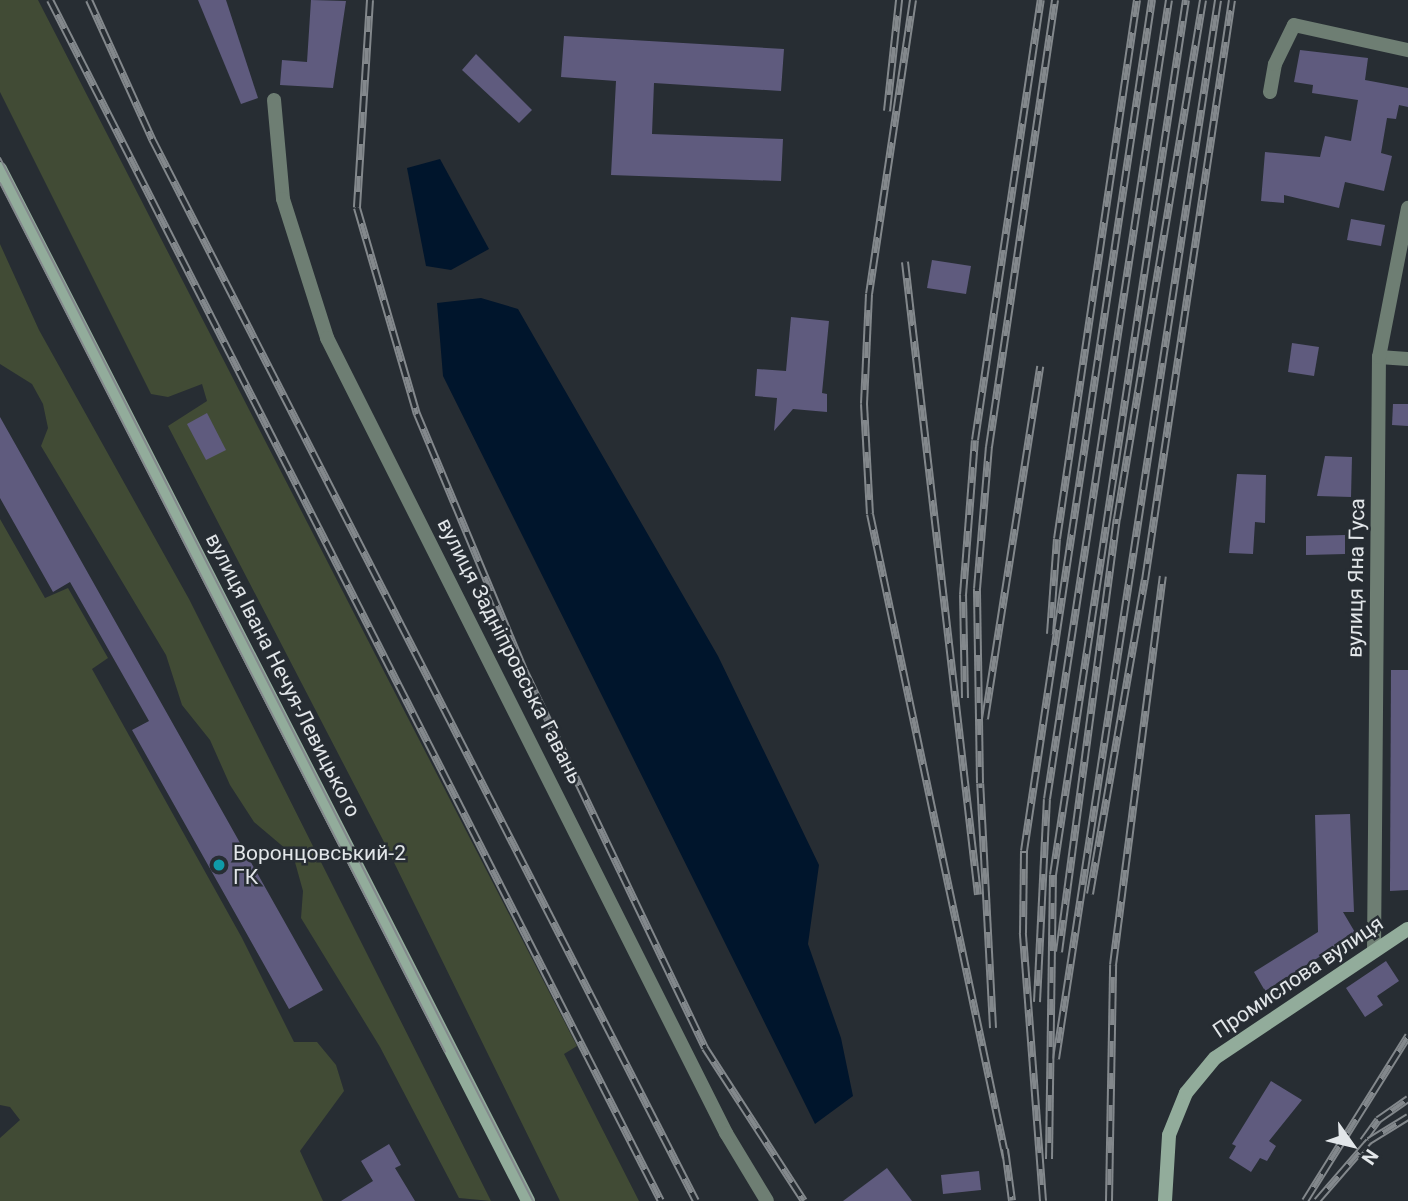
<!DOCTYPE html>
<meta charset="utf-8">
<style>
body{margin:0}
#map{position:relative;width:1408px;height:1201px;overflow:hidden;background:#272d33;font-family:Roboto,sans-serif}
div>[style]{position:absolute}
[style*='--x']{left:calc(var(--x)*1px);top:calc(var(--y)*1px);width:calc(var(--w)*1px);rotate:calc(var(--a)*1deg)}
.green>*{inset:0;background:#414b35}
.water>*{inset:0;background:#00152c}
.building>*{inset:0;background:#5f5b7e}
.street>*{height:14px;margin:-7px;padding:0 7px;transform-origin:7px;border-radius:7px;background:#6e7e73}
.secondary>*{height:14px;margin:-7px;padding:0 7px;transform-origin:7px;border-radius:7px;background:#92ac9b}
.tram>*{height:2px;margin:-1px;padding:0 1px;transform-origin:1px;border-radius:1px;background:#83888c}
.rail>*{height:8px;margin-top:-4px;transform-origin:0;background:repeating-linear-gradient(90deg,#272d33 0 16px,#83888c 0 32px);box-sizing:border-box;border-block:2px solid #83888c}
.dots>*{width:19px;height:19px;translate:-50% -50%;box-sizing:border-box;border:4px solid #272d33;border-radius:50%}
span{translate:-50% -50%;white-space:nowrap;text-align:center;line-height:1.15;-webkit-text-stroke:5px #272d33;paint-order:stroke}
.street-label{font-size:21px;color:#e2e6e9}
.poi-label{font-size:21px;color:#e2e6e9}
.left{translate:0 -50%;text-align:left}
.north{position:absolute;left:1317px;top:1110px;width:70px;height:70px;-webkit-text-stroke:5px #272d33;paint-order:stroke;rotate:124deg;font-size:19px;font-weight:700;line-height:28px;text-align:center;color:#e2e6e9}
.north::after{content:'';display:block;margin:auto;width:24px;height:32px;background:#e2e6e9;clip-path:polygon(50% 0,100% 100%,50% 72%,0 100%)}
</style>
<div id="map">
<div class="green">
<i style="clip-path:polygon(0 0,38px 0,577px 1046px,564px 1054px,639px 1201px,560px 1201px,383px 840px,168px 426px,207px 401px,202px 384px,168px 397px,151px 394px,0 92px)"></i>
<i style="clip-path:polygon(0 244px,39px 330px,189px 599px,491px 1201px,459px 1198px,380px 1047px,301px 918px,303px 891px,293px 855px,254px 822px,230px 785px,210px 740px,182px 705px,166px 655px,41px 446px,48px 428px,43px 404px,32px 384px,0 364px)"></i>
<i style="clip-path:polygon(0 519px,45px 598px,68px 588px,108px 658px,92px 669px,242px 938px,294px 1042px,317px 1042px,336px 1065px,344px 1091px,300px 1151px,323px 1201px,0 1201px,0 1138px,20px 1120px,10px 1107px,0 1105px)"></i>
</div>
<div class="water">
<i style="clip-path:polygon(440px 159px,489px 249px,451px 270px,426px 266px,407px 168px)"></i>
<i style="clip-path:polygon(481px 298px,518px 309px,718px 656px,819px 865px,808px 944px,841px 1038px,853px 1096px,815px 1124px,443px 376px,437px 303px)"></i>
</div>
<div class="building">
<i style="clip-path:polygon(198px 0,226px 0,258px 98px,241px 104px)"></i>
<i style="clip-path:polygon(311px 0,346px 1px,333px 88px,280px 85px,282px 60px,307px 62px)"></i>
<i style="clip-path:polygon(564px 36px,784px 49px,781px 91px,654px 83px,652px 134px,783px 139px,781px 181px,611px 175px,616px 81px,561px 77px)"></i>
<i style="clip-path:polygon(1300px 50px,1368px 58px,1365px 80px,1408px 88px,1408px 107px,1399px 105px,1396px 119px,1387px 118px,1381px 153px,1392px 156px,1384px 191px,1345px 182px,1339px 208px,1284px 195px,1284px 203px,1261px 201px,1265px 152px,1320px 157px,1325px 136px,1351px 141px,1358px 100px,1312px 93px,1313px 85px,1294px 82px)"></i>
<i style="clip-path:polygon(476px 54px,532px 110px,519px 123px,462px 70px)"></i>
<i style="clip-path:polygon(1351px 219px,1385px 225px,1381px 246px,1347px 240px)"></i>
<i style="clip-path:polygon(932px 260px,971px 266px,966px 294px,927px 288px)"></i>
<i style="clip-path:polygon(791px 317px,829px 321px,822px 393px,827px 394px,827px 412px,793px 409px,774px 431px,777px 398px,755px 396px,757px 369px,786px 371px)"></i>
<i style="clip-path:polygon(1292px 343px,1319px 347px,1314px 376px,1288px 372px)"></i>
<i style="clip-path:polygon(1393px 404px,1408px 404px,1408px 426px,1392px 425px)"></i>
<i style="clip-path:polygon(207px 413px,226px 450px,206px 460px,187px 424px)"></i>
<i style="clip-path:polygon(0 417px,323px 990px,289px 1009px,132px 730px,149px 721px,70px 582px,53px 592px,0 498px)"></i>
<i style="clip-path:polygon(1325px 456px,1352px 457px,1351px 497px,1317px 496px)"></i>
<i style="clip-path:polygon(1237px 474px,1266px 475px,1265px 523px,1255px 522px,1253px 554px,1229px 553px)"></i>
<i style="clip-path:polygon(1345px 535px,1345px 554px,1306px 555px,1306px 536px)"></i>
<i style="clip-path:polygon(1391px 670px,1408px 670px,1408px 890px,1390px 891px)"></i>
<i style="clip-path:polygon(1350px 814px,1354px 912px,1343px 912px,1356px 934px,1265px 991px,1254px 972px,1318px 932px,1315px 815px)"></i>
<i style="clip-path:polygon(1386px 961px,1399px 981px,1377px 996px,1383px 1005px,1365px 1017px,1346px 988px)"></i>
<i style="clip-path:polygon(1271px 1081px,1302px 1100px,1269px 1141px,1276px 1146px,1267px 1161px,1260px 1158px,1251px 1172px,1229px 1158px,1236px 1146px,1232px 1144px)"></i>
<i style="clip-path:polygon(389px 1144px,401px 1165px,395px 1168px,415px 1201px,341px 1201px,373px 1181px,361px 1161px)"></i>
<i style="clip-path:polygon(887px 1168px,912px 1201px,843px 1201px)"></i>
<i style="clip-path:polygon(979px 1171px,981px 1190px,943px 1194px,941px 1175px)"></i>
</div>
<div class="street">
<i style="--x:1270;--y:92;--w:28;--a:-80"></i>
<i style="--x:1275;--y:64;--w:43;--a:-64"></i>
<i style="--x:1294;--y:25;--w:117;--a:12.4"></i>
<i style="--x:274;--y:100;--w:99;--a:84.8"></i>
<i style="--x:283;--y:199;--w:146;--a:72.4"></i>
<i style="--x:327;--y:338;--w:890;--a:63.35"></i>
<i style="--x:726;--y:1133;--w:79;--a:58.9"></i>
<i style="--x:1379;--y:357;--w:29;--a:4"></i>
<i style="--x:1374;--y:951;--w:594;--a:-89.52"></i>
<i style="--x:1379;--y:357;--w:152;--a:-79"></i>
</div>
<div class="secondary">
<i style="--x:0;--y:169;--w:1159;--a:62.9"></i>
<i style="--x:1165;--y:1201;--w:66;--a:-86.5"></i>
<i style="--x:1169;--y:1135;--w:45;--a:-68"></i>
<i style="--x:1186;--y:1093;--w:45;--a:-50.4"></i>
<i style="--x:1215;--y:1058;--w:232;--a:-33.8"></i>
</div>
<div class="tram">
<i style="--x:0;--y:158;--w:1171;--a:62.93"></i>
<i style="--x:0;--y:183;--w:976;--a:62.88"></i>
</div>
<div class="rail">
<i style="--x:50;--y:0;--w:1347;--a:63.04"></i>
<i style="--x:89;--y:0;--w:153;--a:65.6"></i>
<i style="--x:152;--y:139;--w:1193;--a:62.88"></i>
<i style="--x:370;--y:0;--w:208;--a:93.6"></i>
<i style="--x:357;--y:208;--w:215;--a:73.8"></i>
<i style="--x:417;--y:414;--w:277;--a:67.3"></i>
<i style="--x:524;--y:670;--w:419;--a:64.4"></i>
<i style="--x:705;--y:1048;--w:182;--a:57.1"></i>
<i style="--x:913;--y:0;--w:297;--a:98.5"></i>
<i style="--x:869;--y:294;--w:110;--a:92.6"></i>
<i style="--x:864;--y:404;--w:110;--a:86.9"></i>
<i style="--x:870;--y:514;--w:658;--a:78.08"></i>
<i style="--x:887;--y:111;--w:112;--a:-83.8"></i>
<i style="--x:905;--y:262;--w:637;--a:83.42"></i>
<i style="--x:1050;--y:634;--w:95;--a:-85.8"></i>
<i style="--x:1057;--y:539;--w:545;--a:-81.56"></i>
<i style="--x:965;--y:698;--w:103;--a:-91.1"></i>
<i style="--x:963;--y:595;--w:155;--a:-85.6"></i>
<i style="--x:975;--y:440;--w:445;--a:-81.5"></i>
<i style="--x:985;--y:719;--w:357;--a:-81.1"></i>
<i style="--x:1090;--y:894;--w:319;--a:-80.1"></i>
<i style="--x:1145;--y:580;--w:586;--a:-81.47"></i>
<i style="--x:1059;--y:952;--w:437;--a:-82.4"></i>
<i style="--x:1117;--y:519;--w:526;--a:-80.59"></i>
<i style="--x:1037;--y:1002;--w:203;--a:-87.2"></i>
<i style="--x:1047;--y:799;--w:808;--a:-81.32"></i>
<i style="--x:993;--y:1028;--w:245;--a:-93"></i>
<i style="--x:980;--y:783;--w:194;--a:-90.9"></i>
<i style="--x:977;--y:589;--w:143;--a:-85.2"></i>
<i style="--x:989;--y:447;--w:452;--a:-81.6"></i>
<i style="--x:1056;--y:1059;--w:1071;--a:-81.3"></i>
<i style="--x:1363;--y:1141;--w:26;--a:-54"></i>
<i style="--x:1378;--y:1120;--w:37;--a:-35"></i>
<i style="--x:1005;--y:1149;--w:52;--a:82.3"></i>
<i style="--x:1049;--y:1159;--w:284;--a:-89.2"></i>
<i style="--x:1053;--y:875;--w:885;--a:-81.36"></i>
<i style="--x:1043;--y:1201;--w:269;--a:-94.3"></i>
<i style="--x:1023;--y:933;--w:82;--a:-89.3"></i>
<i style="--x:1024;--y:851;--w:861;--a:-81.45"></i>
<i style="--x:1109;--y:1201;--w:236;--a:-89"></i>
<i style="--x:1113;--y:965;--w:392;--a:-82.7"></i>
<i style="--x:1305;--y:1201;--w:195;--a:-58"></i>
<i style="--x:1317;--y:1201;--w:79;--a:-49.1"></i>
<i style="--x:1369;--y:1141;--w:46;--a:-31.6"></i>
</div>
<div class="dots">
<i style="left:219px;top:865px;background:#0f9aa8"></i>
</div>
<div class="street-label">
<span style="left:1356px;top:578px;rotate:-89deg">вулиця Яна Гуса</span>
<span style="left:510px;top:651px;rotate:63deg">вулиця Задніпровська Гавань</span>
<span style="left:283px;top:675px;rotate:63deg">вулиця Івана Нечуя-Левицького</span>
<span style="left:1298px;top:977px;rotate:-34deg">Промислова вулиця</span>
</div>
<div class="poi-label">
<span class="left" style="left:233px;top:865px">Воронцовський-2<br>ГК</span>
</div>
<div class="north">N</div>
</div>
